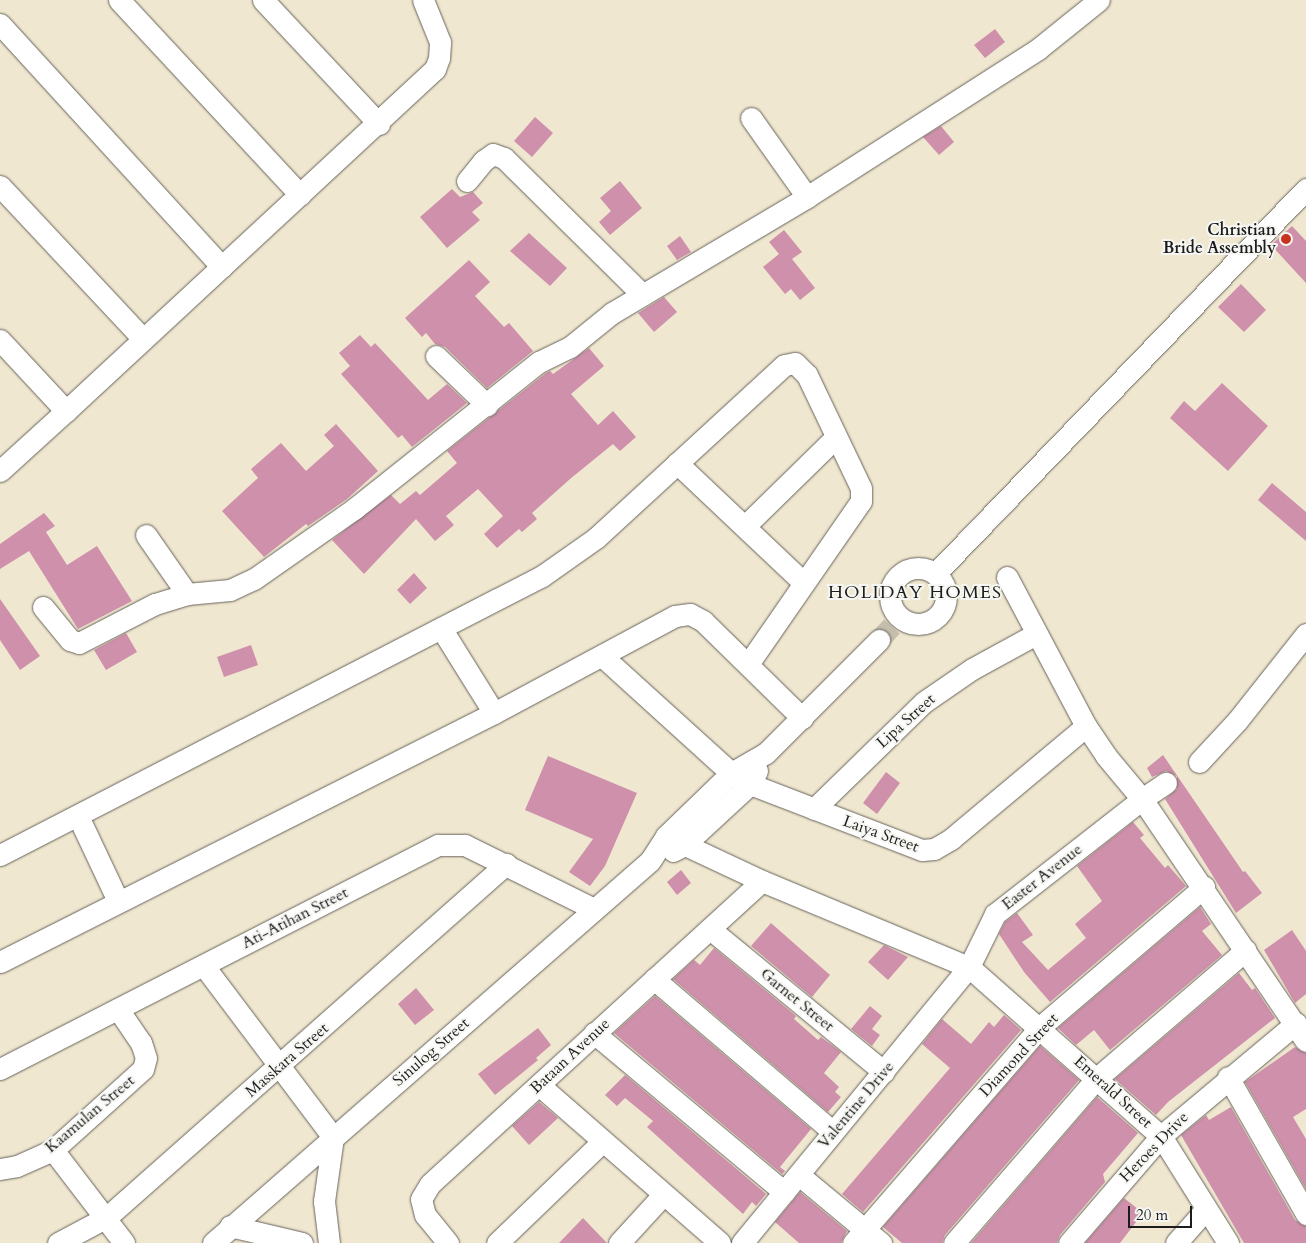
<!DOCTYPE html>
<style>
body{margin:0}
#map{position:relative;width:1306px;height:1243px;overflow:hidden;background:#f0e7d0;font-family:Cardo,serif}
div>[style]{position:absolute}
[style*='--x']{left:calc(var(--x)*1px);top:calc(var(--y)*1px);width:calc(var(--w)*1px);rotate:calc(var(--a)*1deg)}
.building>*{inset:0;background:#ce90ab}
.street-tunnel>*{height:21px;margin-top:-10.5px;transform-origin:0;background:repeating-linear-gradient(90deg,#c6beac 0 21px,transparent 0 32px)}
.roads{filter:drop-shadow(0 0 1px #66635b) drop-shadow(0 0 1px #66635b)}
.street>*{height:21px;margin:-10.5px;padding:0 10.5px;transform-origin:10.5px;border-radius:10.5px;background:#fff}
.street>.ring{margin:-10.5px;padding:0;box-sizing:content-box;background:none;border:21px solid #fff;border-radius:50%}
.dots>*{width:14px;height:14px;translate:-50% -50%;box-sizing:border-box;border:2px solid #f6f6f2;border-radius:50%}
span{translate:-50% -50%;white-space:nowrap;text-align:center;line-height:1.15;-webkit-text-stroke:4px #f6f6f2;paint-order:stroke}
.poi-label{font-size:16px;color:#1c1c1c;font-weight:700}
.right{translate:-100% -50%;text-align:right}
.street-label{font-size:16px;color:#1c1c1c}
.neighbourhood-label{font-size:18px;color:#1c1c1c;letter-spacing:1px}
.scale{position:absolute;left:1128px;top:1206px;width:64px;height:22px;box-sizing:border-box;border:2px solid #1c1c1c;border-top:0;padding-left:6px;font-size:15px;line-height:18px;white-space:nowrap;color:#1c1c1c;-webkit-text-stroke:4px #f6f6f2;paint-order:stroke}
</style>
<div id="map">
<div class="building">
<i style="clip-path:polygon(995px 29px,1005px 42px,985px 58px,974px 45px)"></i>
<i style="clip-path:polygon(535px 117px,553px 133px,532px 157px,514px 141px)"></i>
<i style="clip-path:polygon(941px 126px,954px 142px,939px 155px,923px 137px)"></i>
<i style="clip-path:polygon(620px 181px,642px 208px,610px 235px,599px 222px,611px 211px,600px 198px)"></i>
<i style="clip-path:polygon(452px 189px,460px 197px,473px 192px,483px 203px,472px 212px,480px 220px,447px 248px,420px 217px)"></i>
<i style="clip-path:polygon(1292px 226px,1306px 241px,1306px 283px,1271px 245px)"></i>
<i style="clip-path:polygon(784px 230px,802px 252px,792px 259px,815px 288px,800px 300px,791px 289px,785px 294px,763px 267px,779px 254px,769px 242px)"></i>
<i style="clip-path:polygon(529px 233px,567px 268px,550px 286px,510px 251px)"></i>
<i style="clip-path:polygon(680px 236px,691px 252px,677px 260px,667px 246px)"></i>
<i style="clip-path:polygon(469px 260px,490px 282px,475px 296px,504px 327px,509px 323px,533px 351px,487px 388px,445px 347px,435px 344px,426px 333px,422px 337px,405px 318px)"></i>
<i style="clip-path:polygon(1241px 284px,1266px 310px,1244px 332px,1218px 307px)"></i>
<i style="clip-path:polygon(664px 297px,677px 312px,654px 332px,638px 313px)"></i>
<i style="clip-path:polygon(360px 335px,371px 347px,375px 343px,428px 400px,447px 384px,467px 403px,412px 447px,402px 435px,398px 438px,341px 374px,350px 366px,339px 353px)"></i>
<i style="clip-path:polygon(589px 348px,604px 366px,571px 394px,598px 425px,613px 411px,636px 437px,620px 451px,613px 444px,570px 479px,532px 513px,537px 519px,522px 532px,519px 529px,497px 548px,484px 534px,503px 516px,478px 489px,446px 516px,454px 525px,435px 541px,416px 519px,364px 574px,332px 540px,391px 495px,400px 504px,416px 491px,420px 495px,457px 463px,447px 451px,546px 373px,550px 371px,553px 374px)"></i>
<i style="clip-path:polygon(1222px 383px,1268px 426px,1228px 471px,1170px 418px,1184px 401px,1195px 411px)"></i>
<i style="clip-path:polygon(336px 424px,378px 471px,347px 499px,308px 526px,306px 524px,264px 557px,222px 511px,258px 478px,251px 469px,281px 443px,306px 471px,334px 446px,324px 435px)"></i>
<i style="clip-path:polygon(1272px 483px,1306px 512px,1306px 541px,1258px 500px)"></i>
<i style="clip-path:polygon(44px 513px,55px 526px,46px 532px,67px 565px,97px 546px,132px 601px,78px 629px,29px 551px,0 569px,0 544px)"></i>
<i style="clip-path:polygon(414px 573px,427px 588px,410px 604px,397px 590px)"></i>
<i style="clip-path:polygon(0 599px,40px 656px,20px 670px,0 640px)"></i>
<i style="clip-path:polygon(126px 633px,137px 652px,106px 670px,94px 650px)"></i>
<i style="clip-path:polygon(251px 645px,258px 665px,224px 677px,217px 657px)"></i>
<i style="clip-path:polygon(1163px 755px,1243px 872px,1245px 871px,1262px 893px,1236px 913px,1165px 799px,1177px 789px,1177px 776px,1166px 771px,1152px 777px,1147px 768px)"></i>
<i style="clip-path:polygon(548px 756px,637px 793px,605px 866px,590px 886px,569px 872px,593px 839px,525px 810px)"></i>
<i style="clip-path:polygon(886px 772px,900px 783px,877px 814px,863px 803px)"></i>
<i style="clip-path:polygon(1133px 822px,1144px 835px,1140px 838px,1165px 868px,1168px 865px,1186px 886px,1050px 1002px,1024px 972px,999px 934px,1005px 922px,1017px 913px,1033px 935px,1022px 942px,1048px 970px,1086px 938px,1075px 924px,1102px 901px,1077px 866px)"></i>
<i style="clip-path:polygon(681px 870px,691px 883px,677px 895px,667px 882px)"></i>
<i style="clip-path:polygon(1200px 907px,1211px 924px,1202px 931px,1222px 955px,1110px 1050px,1094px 1030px,1076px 1045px,1058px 1028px)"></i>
<i style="clip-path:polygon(771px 923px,830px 975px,812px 997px,751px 946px)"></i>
<i style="clip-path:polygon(1292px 930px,1306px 951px,1306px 994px,1295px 1003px,1264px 950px)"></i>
<i style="clip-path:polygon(884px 945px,908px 957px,888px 980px,868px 962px)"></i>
<i style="clip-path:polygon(714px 948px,796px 1016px,794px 1019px,818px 1040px,821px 1037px,841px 1052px,824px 1073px,839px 1087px,835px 1092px,841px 1097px,828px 1112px,673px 979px,694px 960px,700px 965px)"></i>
<i style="clip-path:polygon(1239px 973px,1252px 990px,1255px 988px,1275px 1018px,1168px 1102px,1156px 1115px,1115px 1079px)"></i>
<i style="clip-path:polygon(416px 988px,434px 1010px,415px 1025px,398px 1004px)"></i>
<i style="clip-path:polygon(655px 996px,811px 1129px,780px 1167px,785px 1171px,782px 1174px,614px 1033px)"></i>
<i style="clip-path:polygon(870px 1006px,882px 1016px,872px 1029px,880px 1035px,872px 1046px,851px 1029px)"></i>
<i style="clip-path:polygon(1004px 1015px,1021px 1030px,863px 1212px,842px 1194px,950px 1068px,922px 1044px,942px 1019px,971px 1044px,989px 1022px,994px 1027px)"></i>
<i style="clip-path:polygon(538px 1028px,551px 1045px,536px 1058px,538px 1060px,495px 1095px,478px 1074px)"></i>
<i style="clip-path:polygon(1040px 1046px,1079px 1080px,945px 1235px,942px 1243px,902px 1243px,883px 1227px)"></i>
<i style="clip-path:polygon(1295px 1047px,1306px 1053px,1306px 1109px,1293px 1117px,1306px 1139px,1306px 1189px,1245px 1082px)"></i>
<i style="clip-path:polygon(625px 1075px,766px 1194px,756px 1206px,752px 1202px,743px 1214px,647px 1127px,653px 1121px,625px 1098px,617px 1106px,605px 1095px)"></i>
<i style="clip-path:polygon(1097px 1097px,1138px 1133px,1103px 1174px,1105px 1182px,1060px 1235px,1057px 1243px,971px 1243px)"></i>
<i style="clip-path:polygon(539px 1102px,558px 1118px,529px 1145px,512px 1126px)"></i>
<i style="clip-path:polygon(1231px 1107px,1295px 1220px,1306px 1226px,1306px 1243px,1244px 1243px,1181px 1135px,1206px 1115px,1209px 1120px)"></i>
<i style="clip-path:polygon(800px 1192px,847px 1231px,841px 1243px,799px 1243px,775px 1222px)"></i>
<i style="clip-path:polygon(1124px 1198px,1143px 1213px,1120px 1243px,1085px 1243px)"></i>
<i style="clip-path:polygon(583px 1218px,607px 1243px,559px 1243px)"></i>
</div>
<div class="street-tunnel">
<i style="--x:879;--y:640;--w:19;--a:-47"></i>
</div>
<div class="roads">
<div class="street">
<i style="--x:119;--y:0;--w:266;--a:47.1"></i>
<i style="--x:263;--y:0;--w:170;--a:46.9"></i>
<i style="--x:0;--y:24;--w:329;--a:47.6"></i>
<i style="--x:751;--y:118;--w:97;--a:54.7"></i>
<i style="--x:467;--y:181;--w:26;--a:-51"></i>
<i style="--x:483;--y:161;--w:12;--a:-35"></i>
<i style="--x:493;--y:154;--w:12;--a:20"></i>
<i style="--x:504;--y:158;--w:195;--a:44.6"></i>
<i style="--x:0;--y:186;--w:209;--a:46.9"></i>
<i style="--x:0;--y:340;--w:97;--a:47.1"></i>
<i style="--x:66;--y:411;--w:503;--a:-42.83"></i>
<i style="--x:435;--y:69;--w:12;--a:-70"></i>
<i style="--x:439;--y:58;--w:16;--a:-86"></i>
<i style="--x:440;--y:42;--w:45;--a:-112"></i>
<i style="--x:436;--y:356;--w:71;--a:43.9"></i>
<i style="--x:677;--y:463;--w:173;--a:43.4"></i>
<i style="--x:0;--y:471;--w:89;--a:-42.3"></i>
<i style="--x:745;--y:526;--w:127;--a:-44.4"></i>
<i style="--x:146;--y:535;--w:72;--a:55.2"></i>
<i class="ring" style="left:890px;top:568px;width:35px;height:35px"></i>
<i style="--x:935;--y:574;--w:535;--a:-46.06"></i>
<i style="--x:1007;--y:577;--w:169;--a:62.1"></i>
<i style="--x:1086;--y:726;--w:36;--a:56"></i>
<i style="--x:1106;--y:756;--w:56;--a:50.1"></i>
<i style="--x:1142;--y:799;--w:29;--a:-34"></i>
<i style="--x:43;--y:607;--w:43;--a:50.7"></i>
<i style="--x:70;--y:640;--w:9;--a:18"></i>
<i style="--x:79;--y:643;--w:85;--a:-27.2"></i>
<i style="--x:155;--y:604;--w:34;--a:-17"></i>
<i style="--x:187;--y:594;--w:43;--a:-5.3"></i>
<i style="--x:230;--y:590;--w:26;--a:-25"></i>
<i style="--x:254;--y:579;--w:122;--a:-35"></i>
<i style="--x:354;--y:509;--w:236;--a:-38.5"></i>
<i style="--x:539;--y:362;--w:34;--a:-26"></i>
<i style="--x:570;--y:347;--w:54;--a:-39"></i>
<i style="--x:612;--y:313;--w:227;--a:-30.7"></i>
<i style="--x:807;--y:197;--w:274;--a:-32.6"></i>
<i style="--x:1038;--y:49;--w:78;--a:-38.8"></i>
<i style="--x:441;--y:628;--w:100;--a:58.1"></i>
<i style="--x:602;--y:656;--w:174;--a:42.2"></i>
<i style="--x:731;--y:773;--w:22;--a:30"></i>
<i style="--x:750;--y:784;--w:184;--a:21"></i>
<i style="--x:922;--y:850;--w:12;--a:-5"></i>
<i style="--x:934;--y:849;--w:20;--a:-30"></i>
<i style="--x:951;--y:839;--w:176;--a:-39.9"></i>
<i style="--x:1199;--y:762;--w:56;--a:-47.2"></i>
<i style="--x:1237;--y:721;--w:111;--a:-51.6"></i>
<i style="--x:814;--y:809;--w:153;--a:-44.2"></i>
<i style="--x:924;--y:702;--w:58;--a:-34.5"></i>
<i style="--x:972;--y:669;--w:73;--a:-28.7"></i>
<i style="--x:78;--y:816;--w:94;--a:64.8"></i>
<i style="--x:666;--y:836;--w:106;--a:25.1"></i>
<i style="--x:762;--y:881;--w:224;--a:22.6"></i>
<i style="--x:969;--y:967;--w:59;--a:-63.9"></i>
<i style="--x:995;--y:914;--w:187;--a:-38"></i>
<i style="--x:1142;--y:799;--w:292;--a:55.9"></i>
<i style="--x:673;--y:851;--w:11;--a:-27"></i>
<i style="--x:683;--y:846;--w:91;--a:-42.8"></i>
<i style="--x:750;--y:784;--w:15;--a:-62"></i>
<i style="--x:0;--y:855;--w:610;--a:-27.24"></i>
<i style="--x:542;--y:576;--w:66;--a:-35.1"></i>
<i style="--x:596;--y:538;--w:255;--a:-42.6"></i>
<i style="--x:784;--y:365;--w:11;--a:-10"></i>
<i style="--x:795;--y:363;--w:17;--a:45"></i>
<i style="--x:807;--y:375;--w:125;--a:64.5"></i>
<i style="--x:861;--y:488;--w:13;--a:90"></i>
<i style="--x:861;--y:501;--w:197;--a:124.7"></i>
<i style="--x:710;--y:929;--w:225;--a:39.4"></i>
<i style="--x:0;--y:962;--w:553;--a:-26.75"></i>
<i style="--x:494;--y:713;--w:205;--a:-28.2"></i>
<i style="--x:675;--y:616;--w:15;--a:-8"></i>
<i style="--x:690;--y:614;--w:15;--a:28"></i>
<i style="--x:703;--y:621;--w:139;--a:44.4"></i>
<i style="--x:204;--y:966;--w:214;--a:53"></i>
<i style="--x:333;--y:1137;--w:65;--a:98"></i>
<i style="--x:324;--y:1201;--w:42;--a:83.2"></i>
<i style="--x:654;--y:979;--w:235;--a:40.5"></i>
<i style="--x:594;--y:1033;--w:248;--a:39.9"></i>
<i style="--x:0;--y:1069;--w:492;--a:-27.1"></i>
<i style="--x:438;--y:845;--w:27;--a:0"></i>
<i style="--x:465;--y:845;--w:144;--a:26.4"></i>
<i style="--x:1228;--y:1077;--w:158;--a:60.3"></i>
<i style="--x:539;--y:1085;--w:240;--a:41.1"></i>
<i style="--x:53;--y:1150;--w:117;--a:52.6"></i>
<i style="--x:0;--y:1169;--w:17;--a:-10"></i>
<i style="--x:17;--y:1166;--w:39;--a:-24"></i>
<i style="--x:53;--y:1150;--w:121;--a:-42"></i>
<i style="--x:143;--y:1069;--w:11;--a:-75"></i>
<i style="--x:146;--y:1058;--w:16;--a:-108"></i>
<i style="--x:141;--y:1043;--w:41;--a:-124.1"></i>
<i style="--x:799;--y:1175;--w:107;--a:39.7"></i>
<i style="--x:230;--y:1226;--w:74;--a:13.3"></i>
<i style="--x:58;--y:1243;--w:55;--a:-28"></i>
<i style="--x:107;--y:1217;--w:533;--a:-41.5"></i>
<i style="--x:213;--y:1243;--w:580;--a:-41.16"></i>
<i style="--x:650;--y:861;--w:30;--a:-57"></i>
<i style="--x:666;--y:836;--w:91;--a:-44.1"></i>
<i style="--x:731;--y:773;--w:40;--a:-29.7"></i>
<i style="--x:766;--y:753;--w:160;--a:-45"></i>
<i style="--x:448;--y:1243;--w:36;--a:-129"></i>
<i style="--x:425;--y:1215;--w:16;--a:-104"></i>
<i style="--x:421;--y:1199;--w:17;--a:-59"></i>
<i style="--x:430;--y:1184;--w:449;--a:-42.4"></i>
<i style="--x:497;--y:1243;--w:146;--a:-43.9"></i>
<i style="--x:619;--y:1243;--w:65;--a:-47.5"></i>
<i style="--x:742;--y:1243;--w:357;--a:-50.6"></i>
<i style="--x:969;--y:967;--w:256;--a:41.4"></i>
<i style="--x:1161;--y:1136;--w:126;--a:57.9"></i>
<i style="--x:853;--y:1243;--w:286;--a:-49.1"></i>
<i style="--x:1040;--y:1027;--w:216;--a:-40.5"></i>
<i style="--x:954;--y:1243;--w:218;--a:-49.1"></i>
<i style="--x:1097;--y:1078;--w:196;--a:-40.7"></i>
<i style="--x:1069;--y:1243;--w:141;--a:-49.3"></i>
<i style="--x:1161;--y:1136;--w:176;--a:-39.9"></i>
<i style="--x:1176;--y:1243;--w:45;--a:-48.6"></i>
</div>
</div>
<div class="dots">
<i style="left:1286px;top:239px;background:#c8321e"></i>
</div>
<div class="poi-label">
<span class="right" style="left:1276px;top:239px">Christian<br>Bride Assembly</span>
</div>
<div class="street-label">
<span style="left:906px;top:721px;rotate:-42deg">Lipa Street</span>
<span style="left:881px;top:834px;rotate:20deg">Laiya Street</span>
<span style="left:1042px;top:877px;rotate:-38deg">Easter Avenue</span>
<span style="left:295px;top:918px;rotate:-27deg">Ati-Atihan Street</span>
<span style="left:797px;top:1000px;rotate:39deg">Garnet Street</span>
<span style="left:431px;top:1052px;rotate:-41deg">Sinulog Street</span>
<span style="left:1019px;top:1055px;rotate:-47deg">Diamond Street</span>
<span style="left:570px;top:1056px;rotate:-43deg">Bataan Avenue</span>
<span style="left:287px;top:1060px;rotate:-41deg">Masskara Street</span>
<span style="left:1113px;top:1092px;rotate:42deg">Emerald Street</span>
<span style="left:856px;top:1105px;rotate:-50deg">Valentine Drive</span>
<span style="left:90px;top:1114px;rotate:-40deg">Kaamulan Street</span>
<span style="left:1154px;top:1147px;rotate:-46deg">Heroes Drive</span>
</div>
<div class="neighbourhood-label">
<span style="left:915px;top:593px">HOLIDAY HOMES</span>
</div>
<div class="scale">20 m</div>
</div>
